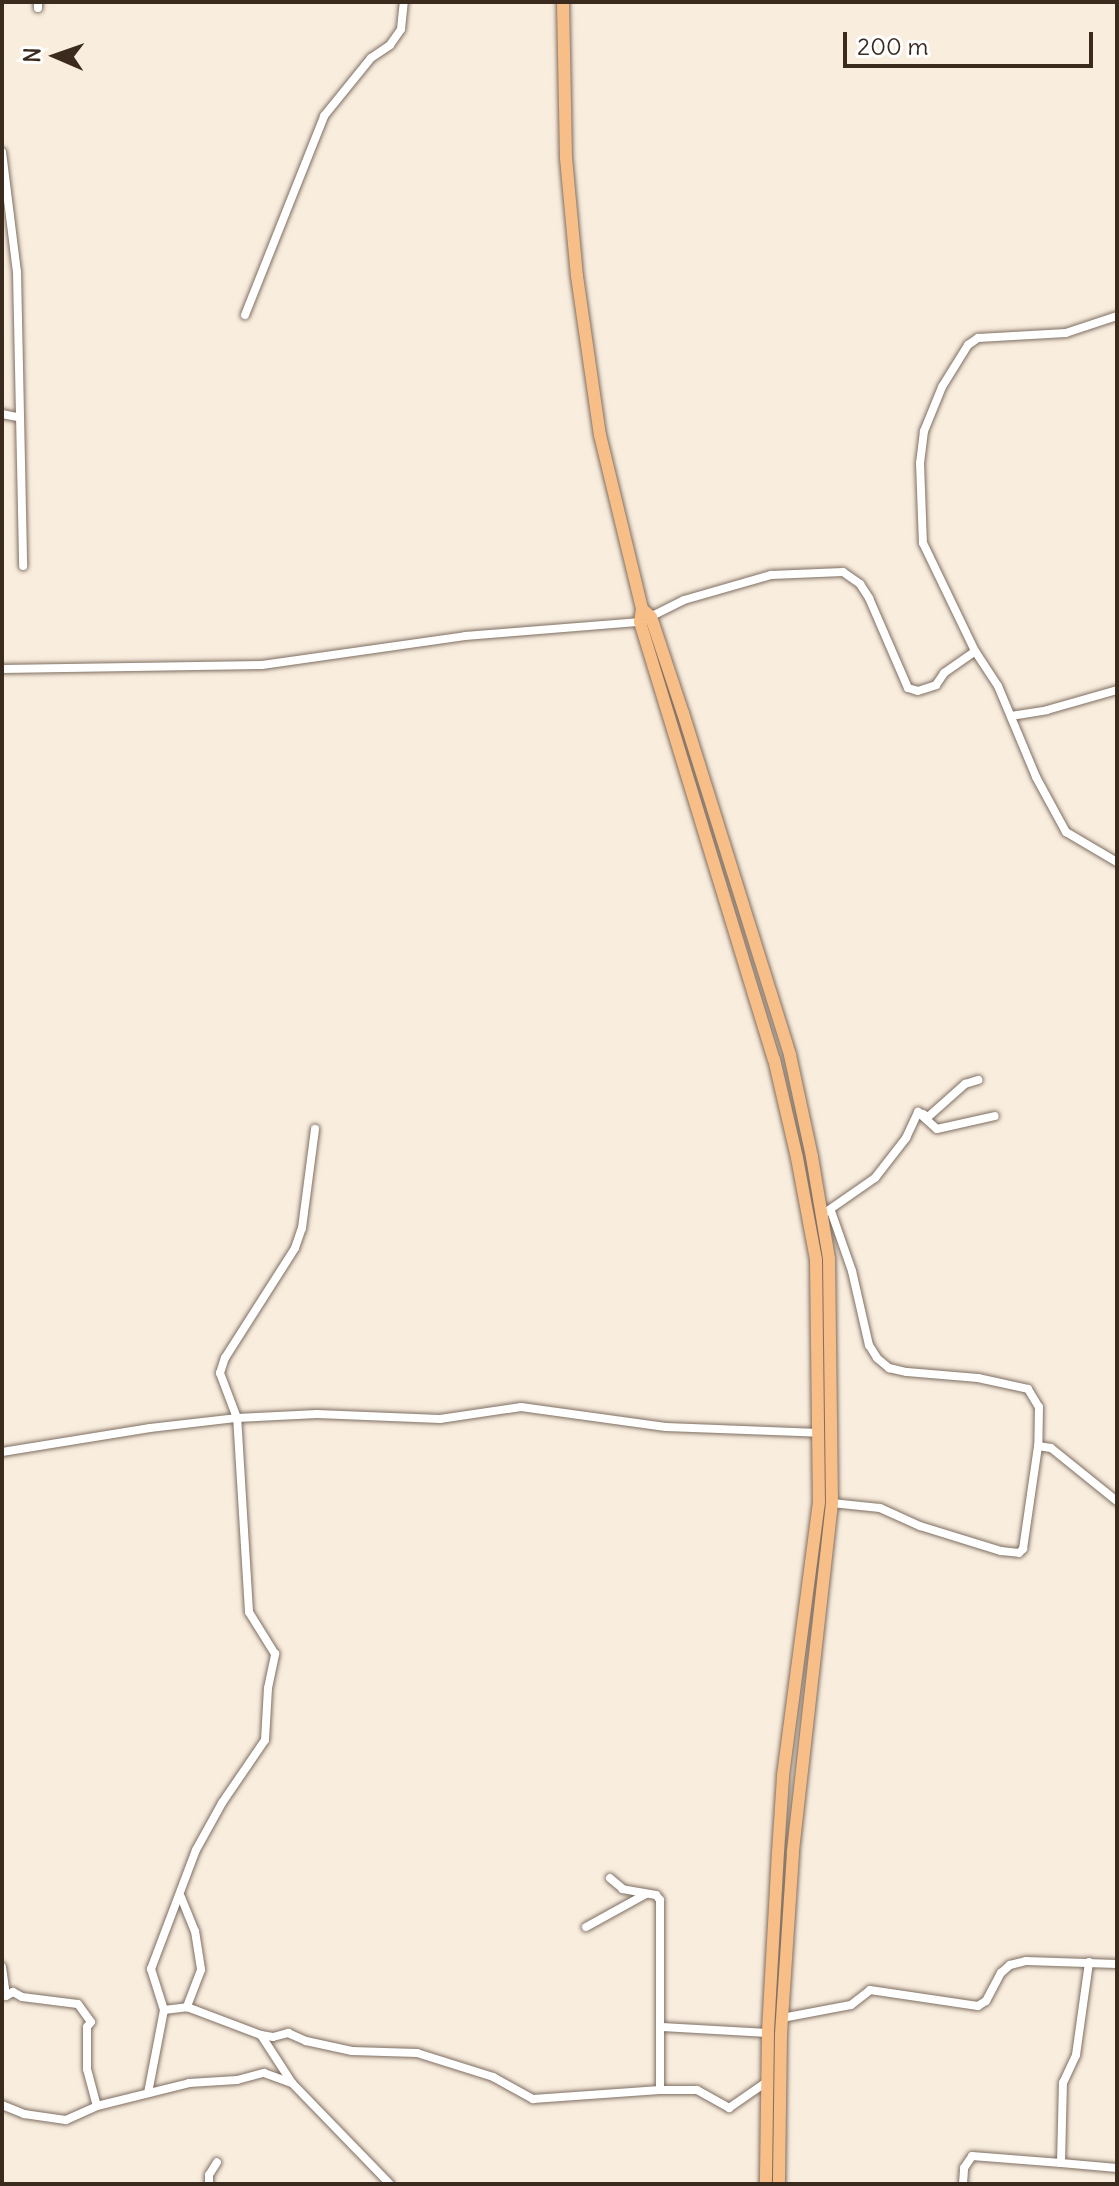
<!DOCTYPE html>
<style>
body{margin:0}
#map{position:relative;width:1119px;height:2186px;overflow:hidden;background:#f9edde;font-family:Delius,sans-serif}
div>[style]{position:absolute}
[style*='--x']{left:calc(var(--x)*1px);top:calc(var(--y)*1px);width:calc(var(--w)*1px);rotate:calc(var(--a)*1deg)}
.roads{filter:drop-shadow(0 0 2px #7e6e61) drop-shadow(0 0 2px #7e6e61)}
.minor>*{height:8px;margin:-4px;padding:0 4px;transform-origin:4px;border-radius:4px;background:#fff}
.primary>*{height:12px;margin:-6px;padding:0 6px;transform-origin:6px;border-radius:6px;background:#f7be87}
span{translate:-50% -50%;white-space:nowrap;text-align:center;line-height:1.15;-webkit-text-stroke:8px #fff;paint-order:stroke}
.frame{position:absolute;inset:0;border:4px solid #3b2a1e;pointer-events:none}
.north{position:absolute;left:16px;top:16px;width:80px;height:80px;-webkit-text-stroke:6px #fff;paint-order:stroke;rotate:272deg;font-size:22px;font-weight:700;line-height:32px;text-align:center;color:#3b2a1e}
.north::after{content:'';display:block;margin:auto;width:28px;height:36px;background:#3b2a1e;clip-path:polygon(50% 0,100% 100%,50% 72%,0 100%)}
.scale{position:absolute;left:843px;top:32px;width:250px;height:36px;box-sizing:border-box;border:4px solid #3b2a1e;border-top:0;padding-left:10px;font-size:24px;line-height:28px;white-space:nowrap;color:#3b2a1e;-webkit-text-stroke:6px #fff;paint-order:stroke}
</style>
<div id="map">
<div class="roads">
<div class="minor">
<i style="--x:38;--y:2;--w:6;--a:90"></i>
<i style="--x:2;--y:152;--w:121;--a:82.9"></i>
<i style="--x:17;--y:272;--w:294;--a:88.8"></i>
<i style="--x:245;--y:315;--w:214;--a:-68.3"></i>
<i style="--x:324;--y:116;--w:75;--a:-51"></i>
<i style="--x:371;--y:58;--w:23;--a:-34"></i>
<i style="--x:390;--y:45;--w:19;--a:-55"></i>
<i style="--x:401;--y:29;--w:27;--a:-84"></i>
<i style="--x:1117;--y:316;--w:54;--a:161.6"></i>
<i style="--x:1066;--y:333;--w:88;--a:176.7"></i>
<i style="--x:978;--y:338;--w:12;--a:145"></i>
<i style="--x:968;--y:345;--w:49;--a:121.8"></i>
<i style="--x:942;--y:387;--w:48;--a:112.2"></i>
<i style="--x:924;--y:431;--w:32;--a:97"></i>
<i style="--x:920;--y:463;--w:80;--a:87.9"></i>
<i style="--x:923;--y:543;--w:120;--a:64.3"></i>
<i style="--x:975;--y:651;--w:42;--a:56.7"></i>
<i style="--x:998;--y:686;--w:99;--a:67.3"></i>
<i style="--x:1036;--y:777;--w:63;--a:61.4"></i>
<i style="--x:1066;--y:832;--w:59;--a:30.5"></i>
<i style="--x:2;--y:414;--w:16;--a:11"></i>
<i style="--x:2;--y:669;--w:260;--a:-0.9"></i>
<i style="--x:262;--y:665;--w:205;--a:-8.1"></i>
<i style="--x:465;--y:636;--w:176;--a:-4.6"></i>
<i style="--x:640;--y:622;--w:49;--a:-26.6"></i>
<i style="--x:684;--y:600;--w:91;--a:-16"></i>
<i style="--x:771;--y:575;--w:72;--a:-2.4"></i>
<i style="--x:843;--y:572;--w:21;--a:35"></i>
<i style="--x:860;--y:584;--w:17;--a:57"></i>
<i style="--x:869;--y:598;--w:98;--a:66.6"></i>
<i style="--x:908;--y:688;--w:10;--a:17"></i>
<i style="--x:918;--y:691;--w:19;--a:-18"></i>
<i style="--x:936;--y:685;--w:14;--a:-56"></i>
<i style="--x:944;--y:673;--w:38;--a:-35"></i>
<i style="--x:1011;--y:716;--w:36;--a:-9"></i>
<i style="--x:1047;--y:710;--w:73;--a:-15.9"></i>
<i style="--x:918;--y:1112;--w:25;--a:42"></i>
<i style="--x:937;--y:1129;--w:59;--a:-12.6"></i>
<i style="--x:923;--y:1114;--w:6;--a:31"></i>
<i style="--x:928;--y:1117;--w:50;--a:-41.7"></i>
<i style="--x:965;--y:1084;--w:14;--a:-17"></i>
<i style="--x:831;--y:1211;--w:64;--a:70.7"></i>
<i style="--x:852;--y:1271;--w:76;--a:77.1"></i>
<i style="--x:869;--y:1345;--w:15;--a:58"></i>
<i style="--x:877;--y:1358;--w:16;--a:40"></i>
<i style="--x:889;--y:1368;--w:18;--a:13"></i>
<i style="--x:907;--y:1372;--w:71;--a:4.8"></i>
<i style="--x:978;--y:1378;--w:51;--a:12.4"></i>
<i style="--x:1028;--y:1389;--w:21;--a:59"></i>
<i style="--x:1039;--y:1407;--w:39;--a:91"></i>
<i style="--x:826;--y:1212;--w:60;--a:-34.8"></i>
<i style="--x:875;--y:1178;--w:51;--a:-52.2"></i>
<i style="--x:906;--y:1138;--w:29;--a:-65"></i>
<i style="--x:2;--y:1452;--w:150;--a:-9.2"></i>
<i style="--x:150;--y:1428;--w:88;--a:-6.6"></i>
<i style="--x:237;--y:1418;--w:80;--a:-2.9"></i>
<i style="--x:317;--y:1414;--w:123;--a:2.3"></i>
<i style="--x:440;--y:1419;--w:82;--a:-8.4"></i>
<i style="--x:521;--y:1407;--w:146;--a:7.9"></i>
<i style="--x:666;--y:1427;--w:153;--a:2.2"></i>
<i style="--x:832;--y:1503;--w:48;--a:5.9"></i>
<i style="--x:880;--y:1508;--w:44;--a:24.2"></i>
<i style="--x:920;--y:1526;--w:85;--a:17.2"></i>
<i style="--x:1001;--y:1551;--w:18;--a:6"></i>
<i style="--x:1019;--y:1553;--w:6;--a:-45"></i>
<i style="--x:1023;--y:1549;--w:104;--a:-81.7"></i>
<i style="--x:1038;--y:1446;--w:13;--a:9"></i>
<i style="--x:1051;--y:1448;--w:85;--a:38.8"></i>
<i style="--x:181;--y:1897;--w:37;--a:68"></i>
<i style="--x:195;--y:1931;--w:39;--a:81"></i>
<i style="--x:201;--y:1970;--w:40;--a:111"></i>
<i style="--x:586;--y:1927;--w:68;--a:-28.8"></i>
<i style="--x:2;--y:1967;--w:29;--a:82"></i>
<i style="--x:6;--y:1996;--w:8;--a:-30"></i>
<i style="--x:13;--y:1992;--w:10;--a:29"></i>
<i style="--x:22;--y:1997;--w:56;--a:7.1"></i>
<i style="--x:78;--y:2004;--w:22;--a:54"></i>
<i style="--x:91;--y:2022;--w:6;--a:129"></i>
<i style="--x:87;--y:2027;--w:42;--a:90"></i>
<i style="--x:87;--y:2069;--w:38;--a:75"></i>
<i style="--x:164;--y:2010;--w:23;--a:-7"></i>
<i style="--x:187;--y:2007;--w:79;--a:20.7"></i>
<i style="--x:261;--y:2035;--w:12;--a:9"></i>
<i style="--x:273;--y:2037;--w:16;--a:-15"></i>
<i style="--x:288;--y:2033;--w:20;--a:24"></i>
<i style="--x:306;--y:2041;--w:47;--a:12.3"></i>
<i style="--x:352;--y:2051;--w:65;--a:1.8"></i>
<i style="--x:417;--y:2053;--w:80;--a:17.5"></i>
<i style="--x:493;--y:2077;--w:46;--a:28.8"></i>
<i style="--x:533;--y:2099;--w:127;--a:-4.1"></i>
<i style="--x:660;--y:2090;--w:190;--a:-90"></i>
<i style="--x:660;--y:1900;--w:6;--a:-129"></i>
<i style="--x:656;--y:1895;--w:34;--a:-170"></i>
<i style="--x:623;--y:1889;--w:17;--a:-140"></i>
<i style="--x:782;--y:2018;--w:70;--a:-10.7"></i>
<i style="--x:851;--y:2005;--w:24;--a:-38"></i>
<i style="--x:870;--y:1990;--w:109;--a:8.4"></i>
<i style="--x:978;--y:2006;--w:9;--a:-32"></i>
<i style="--x:986;--y:2001;--w:32;--a:-62"></i>
<i style="--x:1001;--y:1973;--w:12;--a:-42"></i>
<i style="--x:1010;--y:1965;--w:16;--a:-14"></i>
<i style="--x:1026;--y:1961;--w:91;--a:1.9"></i>
<i style="--x:662;--y:2027;--w:106;--a:3.2"></i>
<i style="--x:261;--y:2035;--w:57;--a:57.1"></i>
<i style="--x:292;--y:2083;--w:141;--a:45.9"></i>
<i style="--x:660;--y:2090;--w:37;--a:0"></i>
<i style="--x:697;--y:2090;--w:37;--a:29"></i>
<i style="--x:729;--y:2108;--w:47;--a:-34.7"></i>
<i style="--x:148;--y:2093;--w:85;--a:-79.1"></i>
<i style="--x:164;--y:2010;--w:43;--a:-107.6"></i>
<i style="--x:151;--y:1969;--w:127;--a:-69.3"></i>
<i style="--x:196;--y:1850;--w:54;--a:-61"></i>
<i style="--x:222;--y:1803;--w:76;--a:-55.7"></i>
<i style="--x:265;--y:1740;--w:52;--a:-86.7"></i>
<i style="--x:268;--y:1688;--w:35;--a:-78"></i>
<i style="--x:275;--y:1654;--w:49;--a:-121.8"></i>
<i style="--x:249;--y:1612;--w:194;--a:-93.5"></i>
<i style="--x:237;--y:1418;--w:48;--a:-110.7"></i>
<i style="--x:220;--y:1373;--w:16;--a:-72"></i>
<i style="--x:225;--y:1358;--w:130;--a:-57.5"></i>
<i style="--x:295;--y:1248;--w:21;--a:-71"></i>
<i style="--x:302;--y:1228;--w:100;--a:-82.5"></i>
<i style="--x:2;--y:2105;--w:24;--a:22"></i>
<i style="--x:24;--y:2114;--w:42;--a:8.1"></i>
<i style="--x:66;--y:2120;--w:34;--a:-24"></i>
<i style="--x:97;--y:2106;--w:95;--a:-14"></i>
<i style="--x:189;--y:2083;--w:48;--a:-3.6"></i>
<i style="--x:237;--y:2080;--w:28;--a:-15"></i>
<i style="--x:264;--y:2073;--w:30;--a:20"></i>
<i style="--x:1061;--y:2163;--w:56;--a:5.1"></i>
<i style="--x:209;--y:2184;--w:9;--a:-90"></i>
<i style="--x:209;--y:2175;--w:15;--a:-58"></i>
<i style="--x:963;--y:2184;--w:16;--a:-86"></i>
<i style="--x:964;--y:2168;--w:14;--a:-56"></i>
<i style="--x:972;--y:2156;--w:89;--a:4.5"></i>
<i style="--x:1061;--y:2163;--w:80;--a:-88.6"></i>
<i style="--x:1063;--y:2083;--w:31;--a:-65"></i>
<i style="--x:1076;--y:2055;--w:94;--a:-82"></i>
</div>
<div class="primary">
<i style="--x:563;--y:2;--w:156;--a:88.9"></i>
<i style="--x:566;--y:158;--w:119;--a:84.7"></i>
<i style="--x:577;--y:276;--w:161;--a:81.8"></i>
<i style="--x:600;--y:435;--w:179;--a:76.4"></i>
<i style="--x:642;--y:609;--w:13;--a:99"></i>
<i style="--x:640;--y:622;--w:457;--a:73"></i>
<i style="--x:774;--y:1059;--w:102;--a:76.9"></i>
<i style="--x:797;--y:1158;--w:104;--a:79.4"></i>
<i style="--x:816;--y:1260;--w:242;--a:89.3"></i>
<i style="--x:819;--y:1502;--w:277;--a:97.5"></i>
<i style="--x:783;--y:1777;--w:75;--a:93.8"></i>
<i style="--x:778;--y:1852;--w:181;--a:93.2"></i>
<i style="--x:768;--y:2033;--w:151;--a:90.8"></i>
<i style="--x:642;--y:609;--w:12;--a:42"></i>
<i style="--x:651;--y:617;--w:101;--a:71.6"></i>
<i style="--x:683;--y:713;--w:358;--a:72.6"></i>
<i style="--x:790;--y:1055;--w:104;--a:77.8"></i>
<i style="--x:812;--y:1157;--w:103;--a:80.5"></i>
<i style="--x:829;--y:1259;--w:244;--a:89.3"></i>
<i style="--x:832;--y:1503;--w:352;--a:96.4"></i>
<i style="--x:793;--y:1853;--w:181;--a:93.8"></i>
<i style="--x:781;--y:2034;--w:150;--a:90.8"></i>
</div>
</div>
<div class="frame"></div>
<div class="north">N</div>
<div class="scale">200 m</div>
</div>
